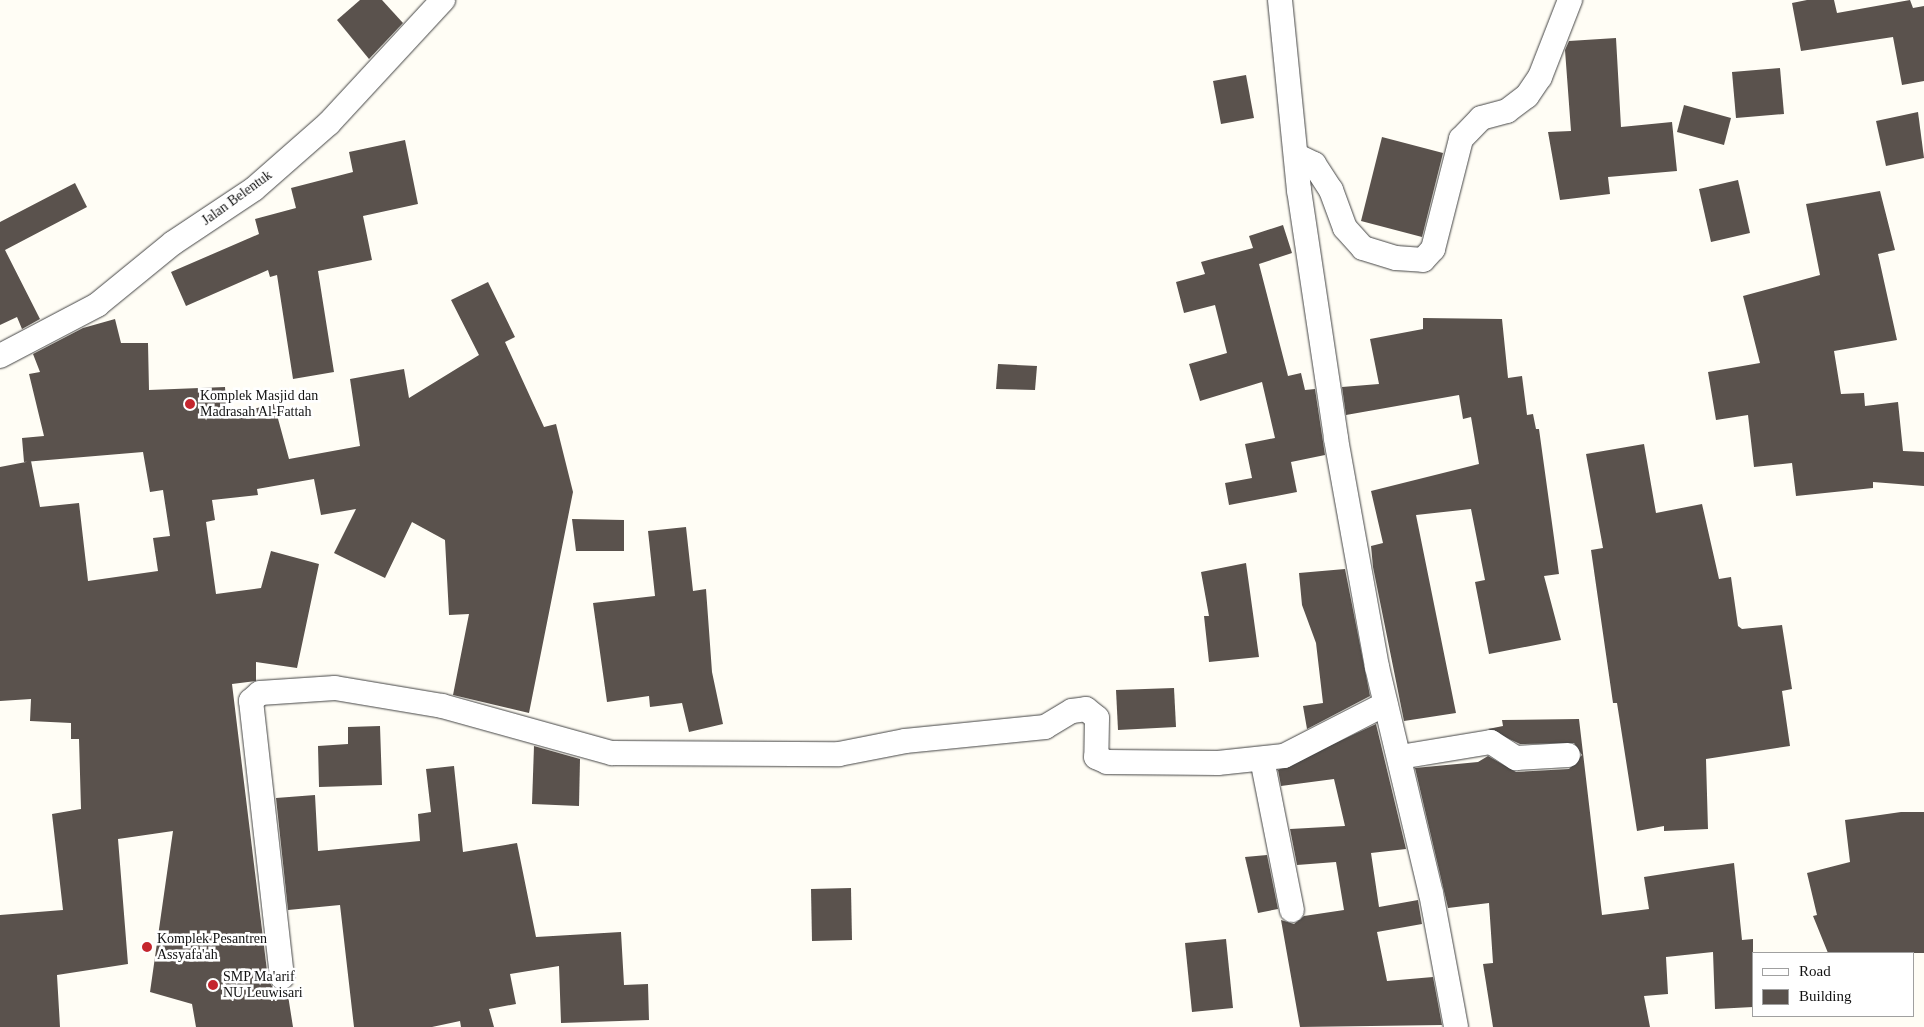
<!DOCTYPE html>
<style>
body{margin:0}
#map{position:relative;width:1924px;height:1027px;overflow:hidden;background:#fffdf5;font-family:Georgia,serif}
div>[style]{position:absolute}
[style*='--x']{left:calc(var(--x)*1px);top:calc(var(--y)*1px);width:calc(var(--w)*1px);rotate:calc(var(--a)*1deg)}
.building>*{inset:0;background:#5a524d}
.roads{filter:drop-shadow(0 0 1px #444) drop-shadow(0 0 1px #444)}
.minor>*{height:24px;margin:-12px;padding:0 12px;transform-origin:12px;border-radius:12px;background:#fff}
.dots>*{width:14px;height:14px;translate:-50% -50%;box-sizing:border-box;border:2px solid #fff;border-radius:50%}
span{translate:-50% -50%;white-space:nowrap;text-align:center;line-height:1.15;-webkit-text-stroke:5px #fff;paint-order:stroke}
.street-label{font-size:14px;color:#111}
.poi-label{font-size:14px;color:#111}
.left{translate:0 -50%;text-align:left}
.legend{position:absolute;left:1752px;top:952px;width:162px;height:65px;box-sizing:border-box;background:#fff;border:1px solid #a0a0a0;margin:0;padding:6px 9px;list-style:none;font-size:15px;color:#111}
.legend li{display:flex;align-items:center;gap:10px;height:25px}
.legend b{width:25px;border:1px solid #a0a0a0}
</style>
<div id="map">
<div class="building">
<i style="clip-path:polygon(360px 0,382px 0,403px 23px,369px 59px,337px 20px)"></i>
<i style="clip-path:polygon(1807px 0,1834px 0,1837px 13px,1910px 0,1913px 8px,1924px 6px,1924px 81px,1902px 85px,1893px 37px,1801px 51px,1792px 3px)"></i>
<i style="clip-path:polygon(1616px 38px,1621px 127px,1672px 122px,1677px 171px,1608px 177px,1610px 194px,1560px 200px,1548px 132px,1571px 131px,1565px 50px,1569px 41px)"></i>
<i style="clip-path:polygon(1780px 68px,1784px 114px,1736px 118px,1732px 72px)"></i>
<i style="clip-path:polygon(1246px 75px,1254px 118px,1221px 124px,1213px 81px)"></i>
<i style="clip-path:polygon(1684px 105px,1731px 118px,1724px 145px,1677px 132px)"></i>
<i style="clip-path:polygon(1918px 112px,1924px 158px,1886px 166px,1876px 121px)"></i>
<i style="clip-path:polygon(1382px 137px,1443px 153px,1422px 237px,1361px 221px)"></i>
<i style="clip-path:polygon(405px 140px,418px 204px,363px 216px,372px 260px,318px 271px,334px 372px,293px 379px,277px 275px,270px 277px,268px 270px,186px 306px,171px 272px,259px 234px,255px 219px,296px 208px,291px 188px,353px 172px,349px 152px)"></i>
<i style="clip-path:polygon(1738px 180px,1750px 233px,1711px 242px,1699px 189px)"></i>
<i style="clip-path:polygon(75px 183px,87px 207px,5px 250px,40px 319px,22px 329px,17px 317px,0 325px,0 222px)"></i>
<i style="clip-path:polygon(1880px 191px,1895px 250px,1878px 254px,1897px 340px,1834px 351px,1841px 394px,1864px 393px,1865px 406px,1898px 402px,1903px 451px,1924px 452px,1924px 486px,1873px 482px,1873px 488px,1796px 496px,1792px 463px,1754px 467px,1748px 415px,1716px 420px,1708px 372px,1760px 363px,1743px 296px,1820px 275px,1806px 204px)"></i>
<i style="clip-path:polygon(1283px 225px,1292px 253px,1259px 264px,1288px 376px,1301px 373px,1305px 390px,1315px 389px,1325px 455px,1291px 462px,1297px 492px,1229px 505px,1225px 483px,1252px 478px,1245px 444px,1275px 438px,1262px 382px,1200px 401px,1189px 364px,1227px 353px,1215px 305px,1184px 313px,1176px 282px,1205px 274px,1201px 262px,1253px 248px,1249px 236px)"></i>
<i style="clip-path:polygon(488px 282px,515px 337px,505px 342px,544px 427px,556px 424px,573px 492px,529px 713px,453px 695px,469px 614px,449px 615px,445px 540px,412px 522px,385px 578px,334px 553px,356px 509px,321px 515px,314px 479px,257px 489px,258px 495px,212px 500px,215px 520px,206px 522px,216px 594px,261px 588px,271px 551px,319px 564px,297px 668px,256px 662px,256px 681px,232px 684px,268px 979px,273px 988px,287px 989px,293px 1027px,196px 1027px,192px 1004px,150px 992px,173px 831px,118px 839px,128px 964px,57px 975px,60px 1027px,0 1027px,0 915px,63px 910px,52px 814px,81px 809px,79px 739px,71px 739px,71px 723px,30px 721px,31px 699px,0 701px,0 467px,31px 461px,40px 507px,79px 503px,88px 581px,158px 571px,153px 538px,170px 536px,163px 490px,150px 492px,143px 452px,24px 462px,22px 438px,44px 436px,29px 374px,40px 372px,33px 354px,83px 328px,115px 319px,121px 343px,148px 343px,149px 390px,225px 387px,227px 415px,274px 404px,289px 459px,360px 446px,350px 379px,404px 369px,409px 398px,479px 355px,451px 300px)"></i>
<i style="clip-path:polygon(1423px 318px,1502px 319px,1508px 378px,1522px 376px,1527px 415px,1533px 414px,1536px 429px,1539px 429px,1559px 574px,1544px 576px,1561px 640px,1489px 654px,1475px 582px,1485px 580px,1471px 509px,1416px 515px,1456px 713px,1404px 721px,1373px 567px,1371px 546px,1383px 543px,1371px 491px,1479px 464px,1471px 417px,1463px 419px,1459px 395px,1346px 415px,1342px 387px,1379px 384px,1370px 339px,1423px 329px)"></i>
<i style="clip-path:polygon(998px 364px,1037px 366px,1035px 390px,996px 389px)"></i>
<i style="clip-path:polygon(1644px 444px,1656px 513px,1702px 504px,1719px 579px,1731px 577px,1738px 626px,1742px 629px,1782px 625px,1792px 689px,1782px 691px,1790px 746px,1706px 759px,1708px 829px,1664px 831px,1664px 826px,1637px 831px,1617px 703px,1613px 703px,1591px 550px,1603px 548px,1586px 454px)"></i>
<i style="clip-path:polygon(572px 519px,624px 520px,624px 551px,576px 551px)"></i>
<i style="clip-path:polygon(686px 527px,693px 591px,706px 589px,712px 672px,723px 724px,689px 732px,682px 703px,650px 707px,649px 696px,607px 702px,593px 603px,655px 596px,648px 531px)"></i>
<i style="clip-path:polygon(1246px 563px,1259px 657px,1209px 662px,1204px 616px,1209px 616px,1201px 572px)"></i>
<i style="clip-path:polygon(1345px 569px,1370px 696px,1307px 729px,1303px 706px,1323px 703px,1316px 643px,1302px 605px,1299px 573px)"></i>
<i style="clip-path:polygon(1174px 688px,1176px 727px,1118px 730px,1116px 690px)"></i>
<i style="clip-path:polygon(1579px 719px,1602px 915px,1649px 909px,1644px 877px,1734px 863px,1742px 940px,1753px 939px,1753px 1007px,1715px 1009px,1713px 952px,1666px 957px,1668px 994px,1644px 996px,1650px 1027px,1493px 1027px,1483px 964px,1493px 963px,1489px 903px,1448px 908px,1415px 768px,1478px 762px,1488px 756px,1516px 772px,1569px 769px,1582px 755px,1574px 743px,1520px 744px,1488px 729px,1503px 726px,1502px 720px)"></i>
<i style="clip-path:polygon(1376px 724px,1406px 849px,1371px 853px,1379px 907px,1418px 900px,1422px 924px,1377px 932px,1387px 981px,1433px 977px,1442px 1025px,1300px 1027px,1281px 920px,1294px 924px,1304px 916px,1344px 910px,1336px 862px,1297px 865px,1290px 829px,1345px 826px,1334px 779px,1281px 786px,1278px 770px)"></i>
<i style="clip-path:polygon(380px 726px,382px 785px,319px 787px,318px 746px,348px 744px,348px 727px)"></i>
<i style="clip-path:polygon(534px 746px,580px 759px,579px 806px,532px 804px)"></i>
<i style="clip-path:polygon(454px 766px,463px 852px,517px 843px,536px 937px,621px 932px,624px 985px,648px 984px,649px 1020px,561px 1023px,559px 966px,510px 974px,516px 1004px,489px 1009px,494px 1027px,461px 1027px,460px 1021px,432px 1027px,354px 1027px,340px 905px,288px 910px,276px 798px,315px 795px,318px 851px,420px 841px,418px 814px,431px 812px,426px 769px)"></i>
<i style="clip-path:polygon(1901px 812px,1924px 812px,1924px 953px,1828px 953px,1813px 916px,1817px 915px,1807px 873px,1850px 862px,1845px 820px)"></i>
<i style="clip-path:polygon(1267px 855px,1278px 909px,1258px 913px,1245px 857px)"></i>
<i style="clip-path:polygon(851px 888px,852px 940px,812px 941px,811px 889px)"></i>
<i style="clip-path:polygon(1226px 939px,1233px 1008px,1192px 1012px,1185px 943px)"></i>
</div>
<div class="roads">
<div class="minor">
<i style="--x:1280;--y:0;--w:191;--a:84.3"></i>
<i style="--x:1299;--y:190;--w:252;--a:81.5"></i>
<i style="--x:1336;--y:439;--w:232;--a:79.8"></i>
<i style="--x:1377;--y:667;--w:232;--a:76.6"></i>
<i style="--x:1431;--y:893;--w:136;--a:79.4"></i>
<i style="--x:1297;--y:156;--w:19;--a:25"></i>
<i style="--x:1314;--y:164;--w:31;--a:57"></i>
<i style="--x:1331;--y:190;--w:40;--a:69.8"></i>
<i style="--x:1345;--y:228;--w:27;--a:48"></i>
<i style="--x:1363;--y:248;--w:34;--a:17"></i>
<i style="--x:1396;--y:258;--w:27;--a:4"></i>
<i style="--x:1423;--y:260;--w:15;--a:-48"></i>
<i style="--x:1433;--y:249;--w:114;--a:-75.7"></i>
<i style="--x:1461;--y:139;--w:29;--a:-46"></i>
<i style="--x:1481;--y:118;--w:27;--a:-15"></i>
<i style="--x:1507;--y:111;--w:25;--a:-37"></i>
<i style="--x:1527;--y:96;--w:23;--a:-56"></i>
<i style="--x:1540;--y:77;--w:83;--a:-68.7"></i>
<i style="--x:0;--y:356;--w:110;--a:-27.7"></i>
<i style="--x:97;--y:305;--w:98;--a:-39.2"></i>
<i style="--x:173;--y:243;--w:97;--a:-33.7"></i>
<i style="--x:254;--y:189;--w:100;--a:-41.3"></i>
<i style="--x:329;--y:123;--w:168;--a:-47.2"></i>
<i style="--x:1400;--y:757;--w:92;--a:-9.4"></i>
<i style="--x:1491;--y:742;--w:30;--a:33"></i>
<i style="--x:1516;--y:758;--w:52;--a:-3.3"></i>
<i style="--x:1262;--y:759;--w:154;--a:78.8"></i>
<i style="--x:282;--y:977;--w:278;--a:-96.4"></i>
<i style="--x:251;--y:701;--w:12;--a:-42"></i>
<i style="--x:260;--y:693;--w:75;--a:-3.8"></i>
<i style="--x:335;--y:688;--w:109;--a:9.5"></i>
<i style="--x:442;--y:706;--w:176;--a:15.5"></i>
<i style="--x:612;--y:753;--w:227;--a:0.3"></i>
<i style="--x:839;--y:754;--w:67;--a:-11.1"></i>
<i style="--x:905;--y:741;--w:141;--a:-5.7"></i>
<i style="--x:1045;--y:727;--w:31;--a:-31"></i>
<i style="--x:1072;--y:711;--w:14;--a:-8"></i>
<i style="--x:1086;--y:709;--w:14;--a:39"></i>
<i style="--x:1097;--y:718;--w:39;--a:91"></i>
<i style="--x:1096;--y:757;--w:12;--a:24"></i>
<i style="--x:1107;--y:762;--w:111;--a:0.5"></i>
<i style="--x:1218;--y:763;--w:66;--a:-6.1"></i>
<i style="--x:1284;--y:756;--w:114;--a:-27.2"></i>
</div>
</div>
<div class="dots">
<i style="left:190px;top:404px;background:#c4262e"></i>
<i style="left:147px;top:947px;background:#c4262e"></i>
<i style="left:213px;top:985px;background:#c4262e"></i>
</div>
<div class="street-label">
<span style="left:237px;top:198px;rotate:-36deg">Jalan Belentuk</span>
</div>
<div class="poi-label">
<span class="left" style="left:200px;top:404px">Komplek Masjid dan<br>Madrasah Al-Fattah</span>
<span class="left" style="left:157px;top:947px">Komplek Pesantren<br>Assyafa'ah</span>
<span class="left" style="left:223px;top:985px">SMP Ma'arif<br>NU Leuwisari</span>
</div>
<ul class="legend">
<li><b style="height:6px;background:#fff"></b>Road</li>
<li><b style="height:14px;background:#5a524d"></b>Building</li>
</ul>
</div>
